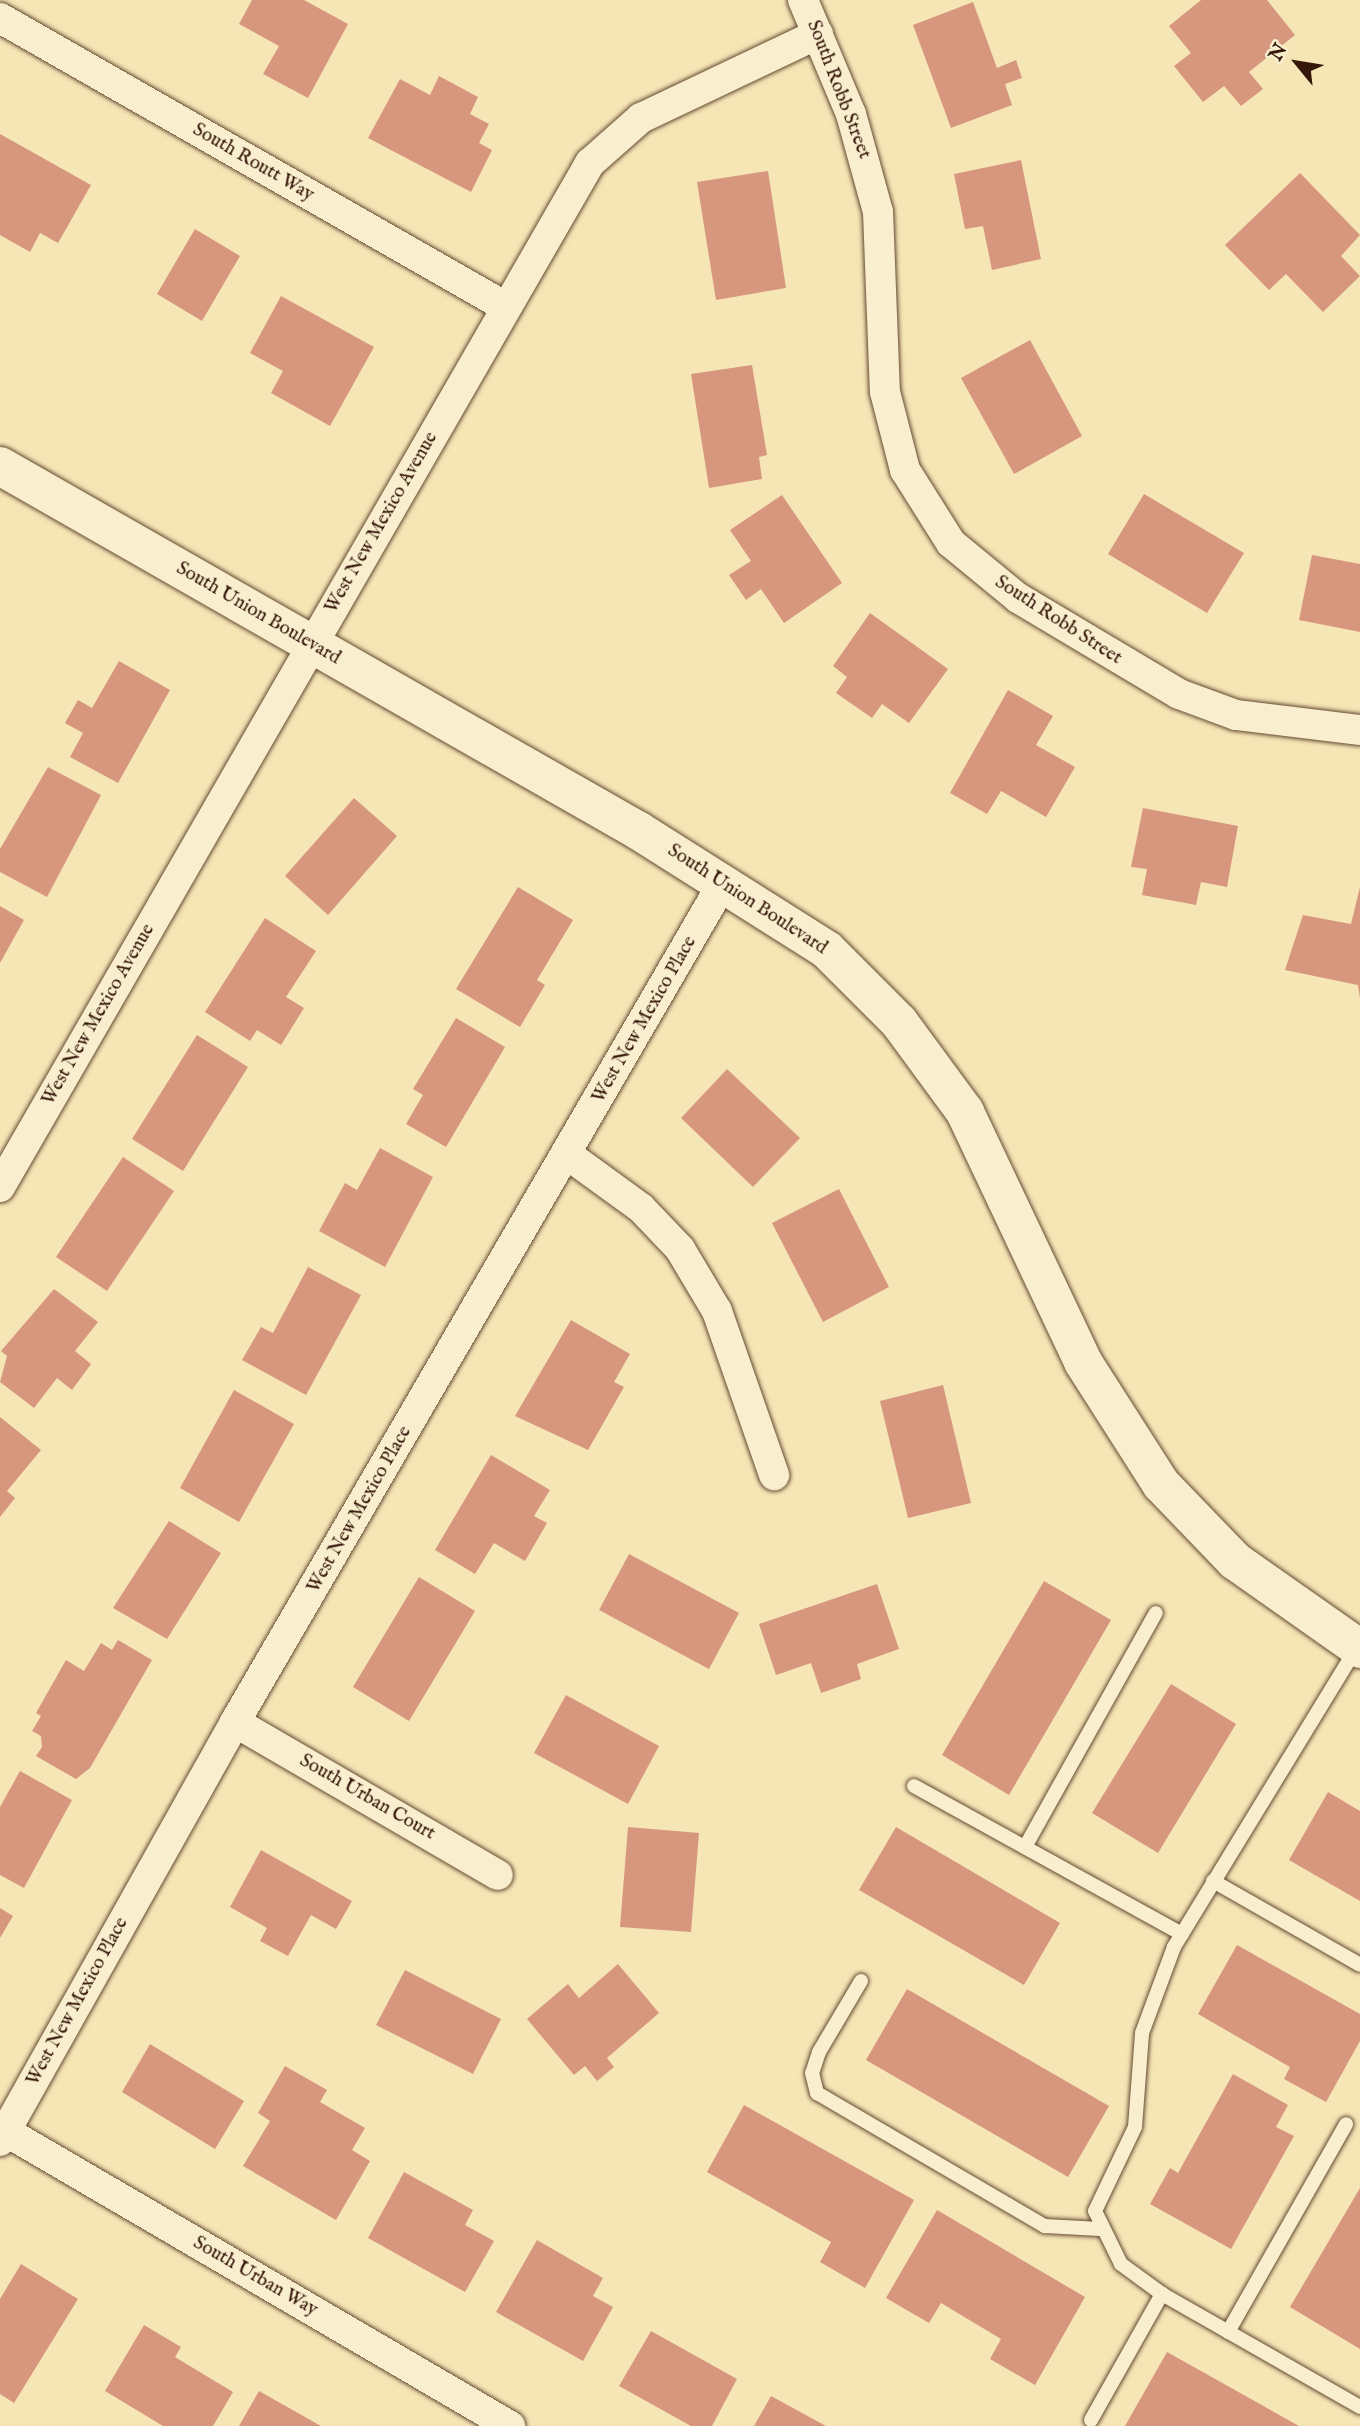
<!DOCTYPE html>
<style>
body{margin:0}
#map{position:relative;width:1360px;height:2426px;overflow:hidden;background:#f6e6b5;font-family:"IM FELL English",serif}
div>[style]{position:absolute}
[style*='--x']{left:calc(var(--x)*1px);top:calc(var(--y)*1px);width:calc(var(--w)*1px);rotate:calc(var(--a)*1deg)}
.building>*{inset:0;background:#d7977e}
.roads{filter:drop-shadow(0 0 2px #654a34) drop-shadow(0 0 2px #654a34)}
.lane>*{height:14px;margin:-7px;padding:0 7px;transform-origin:7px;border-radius:7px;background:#f9efcf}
.street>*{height:30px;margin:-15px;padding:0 15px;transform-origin:15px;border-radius:15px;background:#f9efcf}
.secondary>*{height:38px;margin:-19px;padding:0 19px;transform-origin:19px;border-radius:19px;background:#f9efcf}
span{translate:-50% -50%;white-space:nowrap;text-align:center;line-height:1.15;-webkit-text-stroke:5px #f9efcf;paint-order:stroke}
.street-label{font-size:19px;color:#351609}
.north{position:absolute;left:1262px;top:28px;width:70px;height:70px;-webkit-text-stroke:5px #f9efcf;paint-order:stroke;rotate:300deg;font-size:19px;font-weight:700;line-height:28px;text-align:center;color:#351609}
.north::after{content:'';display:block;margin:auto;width:24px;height:32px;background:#351609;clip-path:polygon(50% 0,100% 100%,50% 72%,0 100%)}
</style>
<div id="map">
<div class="building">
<i style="clip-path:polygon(252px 0,304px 0,348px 24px,308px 98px,263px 74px,279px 46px,239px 24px)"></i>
<i style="clip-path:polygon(1201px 0,1267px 0,1295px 35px,1249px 72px,1263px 89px,1241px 106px,1224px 86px,1203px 102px,1174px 66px,1191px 53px,1169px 26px)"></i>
<i style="clip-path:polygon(973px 2px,997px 68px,1016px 60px,1022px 78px,1005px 84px,1012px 105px,951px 128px,913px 25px)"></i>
<i style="clip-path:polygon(439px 76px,478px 97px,470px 114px,489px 124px,479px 143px,492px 150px,471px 192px,368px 138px,400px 79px,430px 95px)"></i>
<i style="clip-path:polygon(0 134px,91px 185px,58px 243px,40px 233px,30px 252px,0 235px)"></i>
<i style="clip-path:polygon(1021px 160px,1041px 259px,992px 270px,983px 226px,965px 229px,954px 174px)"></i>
<i style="clip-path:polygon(768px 171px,786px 288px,716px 300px,697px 182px)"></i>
<i style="clip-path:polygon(1300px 173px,1360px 235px,1341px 256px,1360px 276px,1323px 312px,1286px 274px,1269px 290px,1225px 245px)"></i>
<i style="clip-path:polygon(195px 229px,240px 256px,202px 321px,157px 294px)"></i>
<i style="clip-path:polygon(281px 296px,374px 347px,330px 426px,271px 393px,283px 371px,250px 353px)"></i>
<i style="clip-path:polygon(1030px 340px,1082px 436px,1014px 474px,961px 378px)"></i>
<i style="clip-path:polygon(752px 365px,767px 455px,759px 457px,762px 479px,709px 488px,691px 374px)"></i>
<i style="clip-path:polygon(1144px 494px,1244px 553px,1207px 613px,1108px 554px)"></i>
<i style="clip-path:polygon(782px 495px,842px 583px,784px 623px,761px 589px,746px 600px,729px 575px,751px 561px,730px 530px)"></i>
<i style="clip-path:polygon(1312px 555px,1360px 564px,1360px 632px,1299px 620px)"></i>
<i style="clip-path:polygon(870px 613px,948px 669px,909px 723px,882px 704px,872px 718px,836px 693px,847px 677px,833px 666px)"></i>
<i style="clip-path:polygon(119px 661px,170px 690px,118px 783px,70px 757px,83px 733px,65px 723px,78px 700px,92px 708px)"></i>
<i style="clip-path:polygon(1008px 690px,1053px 716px,1036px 745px,1075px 767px,1046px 817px,1001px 791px,987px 814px,950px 793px)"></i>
<i style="clip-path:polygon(48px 767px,101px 795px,47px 897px,0 872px,0 849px)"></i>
<i style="clip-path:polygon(354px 798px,397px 836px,328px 915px,285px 876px)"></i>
<i style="clip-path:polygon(1143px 808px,1238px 826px,1227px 887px,1201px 882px,1196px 905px,1142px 895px,1147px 869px,1131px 867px)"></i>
<i style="clip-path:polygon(518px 887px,573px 920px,537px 980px,545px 985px,520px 1027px,456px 989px)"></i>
<i style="clip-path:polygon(1360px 887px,1360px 998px,1358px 985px,1285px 970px,1303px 915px,1351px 924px)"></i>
<i style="clip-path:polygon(0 906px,24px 920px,0 963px)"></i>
<i style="clip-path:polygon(265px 918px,316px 951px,286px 997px,304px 1008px,281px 1045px,257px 1030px,250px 1041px,205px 1012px)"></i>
<i style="clip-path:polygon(456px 1018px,505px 1047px,446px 1147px,406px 1124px,423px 1095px,413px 1089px)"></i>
<i style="clip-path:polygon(197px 1035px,248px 1067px,183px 1171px,132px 1139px)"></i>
<i style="clip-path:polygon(727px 1069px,800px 1138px,753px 1187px,681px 1118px)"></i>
<i style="clip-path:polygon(380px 1148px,433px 1177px,385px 1267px,319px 1231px,345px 1183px,357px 1190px)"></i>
<i style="clip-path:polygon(123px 1157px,174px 1191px,107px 1291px,56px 1257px)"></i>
<i style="clip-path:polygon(839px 1189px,889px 1287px,823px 1322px,772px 1223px)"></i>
<i style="clip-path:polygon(308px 1267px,361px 1295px,306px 1395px,242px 1360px,261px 1327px,273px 1333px)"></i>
<i style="clip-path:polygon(54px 1289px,98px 1322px,75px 1351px,91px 1364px,72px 1390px,57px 1378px,34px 1408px,0 1382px,7px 1356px,1px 1351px)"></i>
<i style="clip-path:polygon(571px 1320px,630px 1354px,614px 1382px,624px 1387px,588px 1450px,515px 1416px)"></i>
<i style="clip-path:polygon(943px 1385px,971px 1503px,908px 1518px,880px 1401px)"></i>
<i style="clip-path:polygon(234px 1390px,294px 1424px,239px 1522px,180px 1488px)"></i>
<i style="clip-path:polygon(0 1417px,41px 1450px,7px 1491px,15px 1498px,0 1517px)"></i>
<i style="clip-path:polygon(491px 1455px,550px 1490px,534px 1516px,547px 1523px,525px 1561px,494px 1543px,475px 1574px,435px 1550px)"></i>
<i style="clip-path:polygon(169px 1521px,221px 1553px,167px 1639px,113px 1608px)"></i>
<i style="clip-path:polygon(629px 1554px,739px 1613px,709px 1669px,599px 1610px)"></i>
<i style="clip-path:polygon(419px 1577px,475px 1611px,409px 1721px,353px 1687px)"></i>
<i style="clip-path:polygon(1044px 1581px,1111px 1620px,1009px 1795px,942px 1755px)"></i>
<i style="clip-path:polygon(877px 1584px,899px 1649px,857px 1664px,861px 1679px,821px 1693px,811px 1663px,776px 1675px,759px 1624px)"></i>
<i style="clip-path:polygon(118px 1640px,152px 1660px,90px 1768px,76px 1779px,36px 1756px,42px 1747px,41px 1736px,32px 1731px,41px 1716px,36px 1713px,66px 1660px,84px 1671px,101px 1643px,112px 1650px)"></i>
<i style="clip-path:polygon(1171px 1684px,1236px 1724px,1158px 1853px,1092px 1813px)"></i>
<i style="clip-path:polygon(566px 1695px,659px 1746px,628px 1804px,534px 1753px)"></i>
<i style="clip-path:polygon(20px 1771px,72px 1800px,24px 1888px,0 1875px,0 1807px)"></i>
<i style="clip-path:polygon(1328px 1792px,1360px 1811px,1360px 1901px,1289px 1860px)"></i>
<i style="clip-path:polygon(628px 1827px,699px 1833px,691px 1932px,620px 1927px)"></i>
<i style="clip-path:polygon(896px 1827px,1060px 1923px,1024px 1985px,859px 1890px)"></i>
<i style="clip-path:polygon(261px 1850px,352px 1901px,336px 1929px,311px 1915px,288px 1956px,260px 1941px,267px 1928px,230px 1907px)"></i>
<i style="clip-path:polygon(0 1908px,13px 1916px,0 1938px)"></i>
<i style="clip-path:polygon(1237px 1945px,1360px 2014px,1360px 2041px,1326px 2102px,1284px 2079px,1290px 2067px,1198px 2014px)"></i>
<i style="clip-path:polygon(618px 1964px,659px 2013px,607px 2058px,614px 2067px,597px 2081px,585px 2066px,574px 2075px,527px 2019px,568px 1984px,579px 1998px)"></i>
<i style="clip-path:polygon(405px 1970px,501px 2019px,473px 2074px,376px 2025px)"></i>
<i style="clip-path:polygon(907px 1989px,1109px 2106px,1068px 2177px,866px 2060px)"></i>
<i style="clip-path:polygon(150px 2044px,244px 2101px,215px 2149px,122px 2092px)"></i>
<i style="clip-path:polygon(285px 2066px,327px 2090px,320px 2102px,365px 2128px,352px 2150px,370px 2161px,336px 2220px,243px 2166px,270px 2121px,258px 2113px)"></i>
<i style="clip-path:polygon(1233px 2074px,1288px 2105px,1276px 2127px,1294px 2136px,1231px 2249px,1150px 2204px,1170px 2168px,1178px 2173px)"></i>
<i style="clip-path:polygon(744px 2105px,914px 2200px,865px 2288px,820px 2262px,831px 2242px,707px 2172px)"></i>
<i style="clip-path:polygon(404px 2172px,473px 2210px,465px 2225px,494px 2241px,465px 2292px,368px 2238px)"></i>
<i style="clip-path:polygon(1360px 2188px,1360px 2349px,1290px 2307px)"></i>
<i style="clip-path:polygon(937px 2210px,1085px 2297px,1035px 2385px,990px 2359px,1001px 2339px,941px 2303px,929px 2323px,886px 2298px)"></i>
<i style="clip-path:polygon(537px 2240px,603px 2278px,593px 2296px,613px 2307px,583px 2361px,496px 2312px)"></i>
<i style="clip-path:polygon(21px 2264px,78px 2299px,14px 2403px,0 2394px,0 2299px)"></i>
<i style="clip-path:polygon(144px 2325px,181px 2347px,175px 2357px,233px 2392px,213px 2426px,163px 2426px,105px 2391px)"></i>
<i style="clip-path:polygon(651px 2331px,737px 2379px,712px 2426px,691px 2426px,619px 2386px)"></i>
<i style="clip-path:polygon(1167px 2352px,1299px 2426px,1125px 2426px)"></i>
<i style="clip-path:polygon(259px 2391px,321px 2426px,239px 2426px)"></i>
<i style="clip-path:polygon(771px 2396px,826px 2426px,754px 2426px)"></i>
</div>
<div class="roads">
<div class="lane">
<i style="--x:914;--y:1786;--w:306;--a:28.9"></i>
<i style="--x:1025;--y:1847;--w:268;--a:-60.8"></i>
<i style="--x:1213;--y:1881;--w:169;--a:29.7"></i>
<i style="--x:861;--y:1981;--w:82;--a:120.6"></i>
<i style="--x:819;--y:2052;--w:22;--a:108"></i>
<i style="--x:812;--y:2073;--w:21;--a:76"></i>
<i style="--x:817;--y:2093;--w:264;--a:30.3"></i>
<i style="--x:1045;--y:2226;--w:55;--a:3.1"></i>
<i style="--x:1162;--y:2294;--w:51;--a:-143.8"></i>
<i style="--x:1121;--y:2264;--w:59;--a:-116.1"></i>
<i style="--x:1095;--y:2211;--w:93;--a:-64.5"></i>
<i style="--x:1135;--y:2127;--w:94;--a:-85.7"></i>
<i style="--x:1142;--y:2033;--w:92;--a:-69.6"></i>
<i style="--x:1174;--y:1947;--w:351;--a:-58.6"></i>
<i style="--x:1228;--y:2332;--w:239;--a:-60.4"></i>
<i style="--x:1091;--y:2420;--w:145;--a:-60.6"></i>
<i style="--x:1162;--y:2294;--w:228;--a:29.7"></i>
</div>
<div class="street">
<i style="--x:803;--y:0;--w:124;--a:67.2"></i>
<i style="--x:851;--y:114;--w:102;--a:74.6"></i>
<i style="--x:878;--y:212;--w:180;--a:87.8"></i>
<i style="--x:885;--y:392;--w:81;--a:75.6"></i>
<i style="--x:905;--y:470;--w:86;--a:57.8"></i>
<i style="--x:951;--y:543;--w:87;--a:39.4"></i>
<i style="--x:1018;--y:598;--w:187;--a:30.8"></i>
<i style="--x:1179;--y:694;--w:61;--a:20.2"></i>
<i style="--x:1236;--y:715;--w:125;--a:6.9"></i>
<i style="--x:0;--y:18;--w:583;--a:29.73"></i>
<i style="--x:568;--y:1155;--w:90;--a:36"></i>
<i style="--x:641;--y:1208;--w:57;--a:46.4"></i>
<i style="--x:680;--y:1249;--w:72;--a:59.2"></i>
<i style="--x:717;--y:1311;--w:174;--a:70.8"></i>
<i style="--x:0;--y:1187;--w:1182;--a:-60.05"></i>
<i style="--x:590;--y:163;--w:68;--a:-41.4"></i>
<i style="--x:641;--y:118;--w:196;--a:-25.4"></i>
<i style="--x:235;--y:1722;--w:304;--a:30.2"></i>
<i style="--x:0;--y:2128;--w:591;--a:30.3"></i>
<i style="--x:0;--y:2141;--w:480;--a:-60.7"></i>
<i style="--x:235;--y:1722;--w:973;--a:-59.82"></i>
</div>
<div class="secondary">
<i style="--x:0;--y:466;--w:736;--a:29.74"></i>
<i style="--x:639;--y:831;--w:222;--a:32.3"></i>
<i style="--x:827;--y:950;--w:102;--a:45"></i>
<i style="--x:899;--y:1022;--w:112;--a:53.7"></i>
<i style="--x:965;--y:1112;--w:276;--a:64.7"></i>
<i style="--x:1083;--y:1362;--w:145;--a:57.4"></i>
<i style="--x:1161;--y:1484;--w:107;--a:46.1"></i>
<i style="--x:1235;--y:1561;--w:153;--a:35.1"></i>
</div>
</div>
<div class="street-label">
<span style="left:838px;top:90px;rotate:69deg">South Robb Street</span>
<span style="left:253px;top:163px;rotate:30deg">South Routt Way</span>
<span style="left:382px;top:523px;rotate:-60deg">West New Mexico Avenue</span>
<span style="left:258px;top:614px;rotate:30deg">South Union Boulevard</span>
<span style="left:1058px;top:621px;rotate:33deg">South Robb Street</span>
<span style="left:747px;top:900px;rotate:33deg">South Union Boulevard</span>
<span style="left:99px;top:1015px;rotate:-60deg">West New Mexico Avenue</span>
<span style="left:645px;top:1020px;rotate:-60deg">West New Mexico Place</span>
<span style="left:360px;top:1510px;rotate:-60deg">West New Mexico Place</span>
<span style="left:367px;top:1798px;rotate:30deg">South Urban Court</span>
<span style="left:78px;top:2002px;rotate:-61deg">West New Mexico Place</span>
<span style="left:255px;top:2277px;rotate:30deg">South Urban Way</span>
</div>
<div class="north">N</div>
</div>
